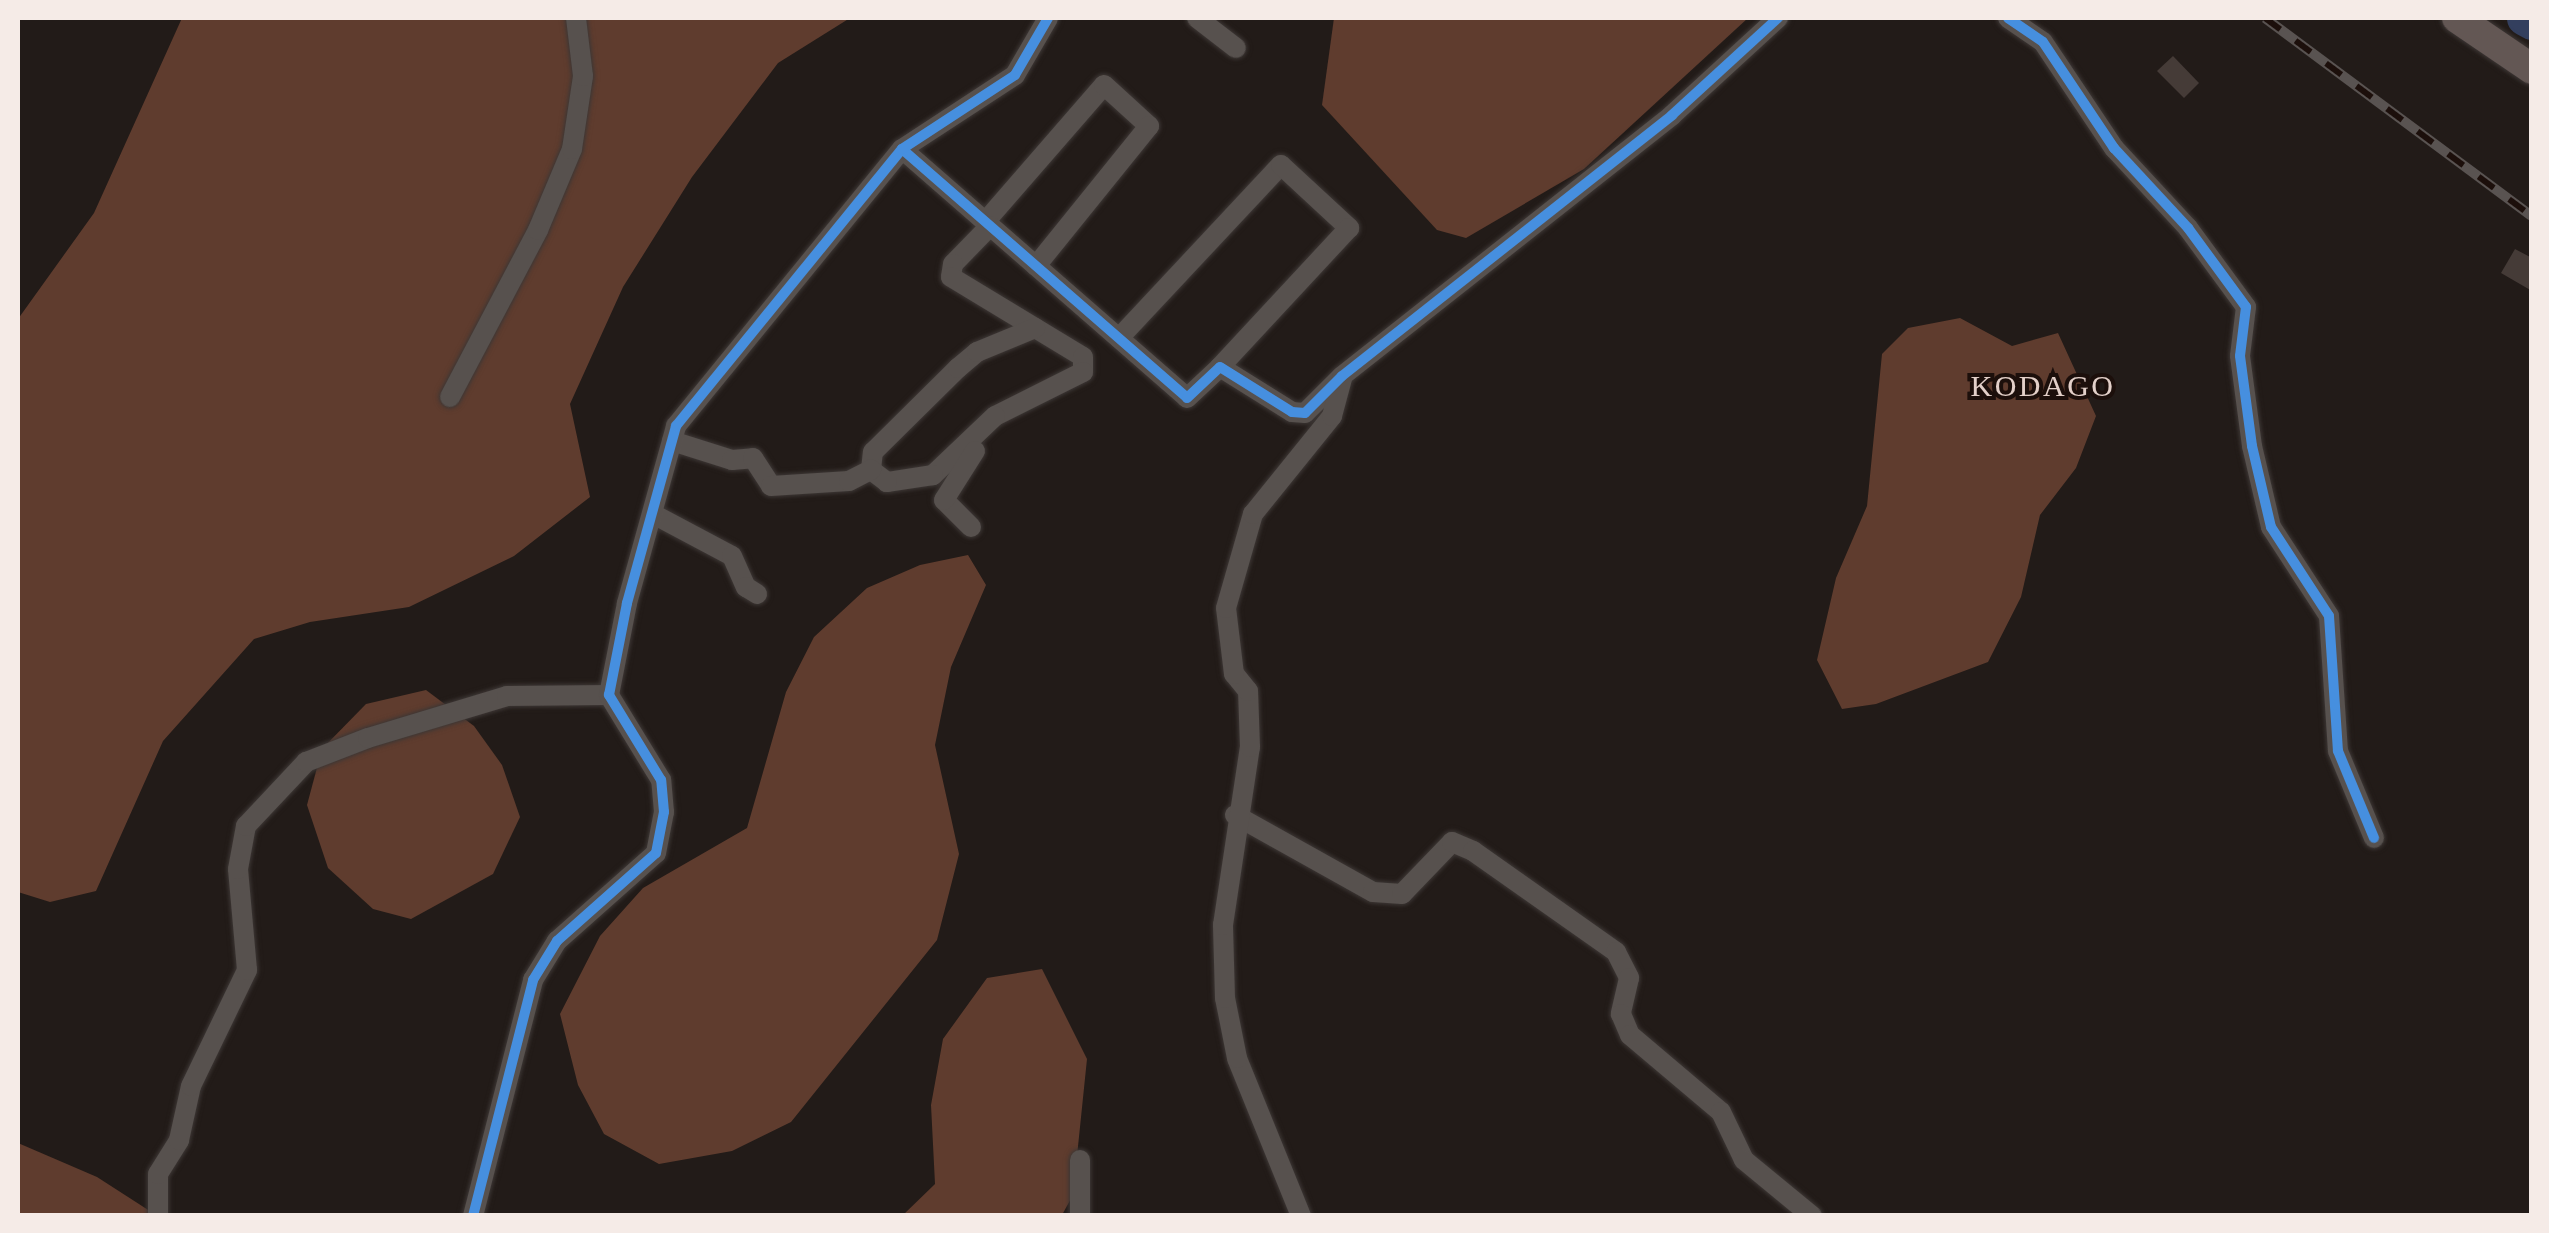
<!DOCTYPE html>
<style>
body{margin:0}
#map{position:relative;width:2549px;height:1233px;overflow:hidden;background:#221b18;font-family:Georgia,serif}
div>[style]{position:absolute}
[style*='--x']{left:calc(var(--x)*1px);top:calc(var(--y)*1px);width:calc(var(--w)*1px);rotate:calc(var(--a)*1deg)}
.forest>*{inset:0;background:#5f3c2e}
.river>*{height:35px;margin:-17.5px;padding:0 17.5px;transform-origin:17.5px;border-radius:17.5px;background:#333f5e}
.building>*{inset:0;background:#453b37}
.roads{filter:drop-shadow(0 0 2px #3d3735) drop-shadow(0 0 2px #3d3735)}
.minor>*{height:20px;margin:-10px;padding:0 10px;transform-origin:10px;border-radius:10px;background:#57514e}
.primary>*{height:30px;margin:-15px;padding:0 15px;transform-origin:15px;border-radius:15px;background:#635754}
.rail>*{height:10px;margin-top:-5px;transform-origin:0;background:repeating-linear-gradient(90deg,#1c0f0b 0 19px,#595351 0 38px);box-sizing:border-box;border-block:2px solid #595351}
.cycleway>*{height:10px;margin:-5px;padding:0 5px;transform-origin:5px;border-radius:5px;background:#468fdf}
span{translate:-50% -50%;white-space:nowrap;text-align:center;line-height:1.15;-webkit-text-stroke:8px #1c0f0b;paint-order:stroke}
.quarter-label{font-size:30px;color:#e3d0c9;letter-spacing:2.5px}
.frame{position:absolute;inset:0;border:20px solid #f5ebe7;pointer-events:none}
</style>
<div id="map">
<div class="forest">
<i style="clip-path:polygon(182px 18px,850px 18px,778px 63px,692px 177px,623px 287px,570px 404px,590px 497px,514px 556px,409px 607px,310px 622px,254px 639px,163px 741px,96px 891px,50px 902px,18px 892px,18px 319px,94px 213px)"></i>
<i style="clip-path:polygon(1334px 18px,1748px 18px,1584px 169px,1466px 238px,1437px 230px,1322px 105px)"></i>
<i style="clip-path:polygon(1960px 318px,2012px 346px,2058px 333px,2096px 416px,2076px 468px,2040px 515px,2021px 597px,1988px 662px,1876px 704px,1842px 709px,1817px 660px,1836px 578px,1867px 506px,1882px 354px,1908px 328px)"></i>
<i style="clip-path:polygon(968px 555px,986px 585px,951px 667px,935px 745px,959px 854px,937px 940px,791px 1122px,732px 1151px,659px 1164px,604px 1134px,578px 1085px,560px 1014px,600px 936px,643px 888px,747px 828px,786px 692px,814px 637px,867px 588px,920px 565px)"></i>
<i style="clip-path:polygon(426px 690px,474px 726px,502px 765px,520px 817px,493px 874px,411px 919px,373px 909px,328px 868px,307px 805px,322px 749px,366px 704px)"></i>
<i style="clip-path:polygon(1042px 969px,1087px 1059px,1073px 1195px,1062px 1215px,902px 1216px,935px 1184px,931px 1105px,943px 1039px,987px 978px)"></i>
<i style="clip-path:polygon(18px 1143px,97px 1177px,156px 1215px,18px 1215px)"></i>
</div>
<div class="river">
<i style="--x:2524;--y:18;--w:9;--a:27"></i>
</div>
<div class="building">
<i style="clip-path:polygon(2173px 56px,2199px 83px,2184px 98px,2157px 71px)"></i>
<i style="clip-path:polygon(2515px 249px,2532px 258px,2532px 291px,2501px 273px)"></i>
</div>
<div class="roads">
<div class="minor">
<i style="--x:1197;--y:18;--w:49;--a:37.6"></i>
<i style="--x:2008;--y:18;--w:42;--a:34.4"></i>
<i style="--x:2043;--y:42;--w:128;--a:56.2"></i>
<i style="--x:2114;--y:148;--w:109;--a:47.2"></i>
<i style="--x:2188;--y:228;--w:98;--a:53.7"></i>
<i style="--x:2246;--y:307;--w:49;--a:97"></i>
<i style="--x:2240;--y:356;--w:91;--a:82.4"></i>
<i style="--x:2252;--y:446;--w:83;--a:76.8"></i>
<i style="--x:2271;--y:527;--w:106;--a:56.9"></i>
<i style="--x:2329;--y:616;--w:135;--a:86.2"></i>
<i style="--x:2338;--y:751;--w:94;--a:67.5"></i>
<i style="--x:902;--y:149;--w:378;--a:41.1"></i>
<i style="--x:1187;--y:398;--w:45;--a:-43.2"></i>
<i style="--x:1220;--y:367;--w:85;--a:32"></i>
<i style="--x:1292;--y:412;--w:13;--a:4"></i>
<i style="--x:1305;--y:413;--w:52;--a:-45"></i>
<i style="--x:1342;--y:376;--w:421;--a:-38.3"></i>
<i style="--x:1672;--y:115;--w:144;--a:-42.5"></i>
<i style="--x:985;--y:222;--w:181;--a:-49"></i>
<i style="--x:1104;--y:85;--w:61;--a:42.3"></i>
<i style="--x:1149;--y:126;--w:180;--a:128.9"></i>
<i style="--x:990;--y:226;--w:53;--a:134.2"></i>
<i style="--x:953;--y:264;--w:13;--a:99"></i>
<i style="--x:951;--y:277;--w:154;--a:31.2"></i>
<i style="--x:1083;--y:357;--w:15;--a:90"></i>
<i style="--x:1083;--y:372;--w:98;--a:153.4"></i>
<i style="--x:995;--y:416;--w:86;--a:136.4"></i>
<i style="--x:933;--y:475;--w:47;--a:171.3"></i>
<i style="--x:887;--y:482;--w:20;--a:-143"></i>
<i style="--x:871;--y:470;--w:18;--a:-84"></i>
<i style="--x:873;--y:452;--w:120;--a:-44.7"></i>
<i style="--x:958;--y:368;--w:25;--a:-40"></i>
<i style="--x:977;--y:352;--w:63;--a:-22.5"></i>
<i style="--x:1119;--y:338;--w:237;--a:-46.9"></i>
<i style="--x:1281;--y:165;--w:93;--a:42.8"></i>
<i style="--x:1349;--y:228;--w:190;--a:132.9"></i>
<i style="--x:450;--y:397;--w:189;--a:-62.2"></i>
<i style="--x:538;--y:230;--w:88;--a:-67.2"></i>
<i style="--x:572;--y:149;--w:74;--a:-81.4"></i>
<i style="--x:583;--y:76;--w:58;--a:-96.9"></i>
<i style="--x:672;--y:441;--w:63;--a:17.6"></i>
<i style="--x:732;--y:460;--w:21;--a:-5"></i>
<i style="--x:753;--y:458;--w:33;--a:57"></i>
<i style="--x:771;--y:486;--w:78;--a:-3.7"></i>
<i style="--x:849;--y:481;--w:25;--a:-27"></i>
<i style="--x:653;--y:514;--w:89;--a:28"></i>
<i style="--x:732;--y:556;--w:34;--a:66"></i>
<i style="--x:746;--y:587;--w:13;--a:32"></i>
<i style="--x:971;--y:527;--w:38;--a:-135"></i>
<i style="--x:944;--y:500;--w:58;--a:-57.7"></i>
<i style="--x:1235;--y:815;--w:158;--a:29.2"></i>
<i style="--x:1373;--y:892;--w:29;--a:4"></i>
<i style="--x:1402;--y:894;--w:72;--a:-46.1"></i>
<i style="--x:1452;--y:842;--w:23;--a:23"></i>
<i style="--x:1473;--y:851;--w:175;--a:35.2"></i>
<i style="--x:1616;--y:952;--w:29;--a:63"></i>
<i style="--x:1629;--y:978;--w:37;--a:103"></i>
<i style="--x:1621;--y:1014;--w:23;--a:67"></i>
<i style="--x:1630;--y:1035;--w:119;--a:40.2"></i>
<i style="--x:1721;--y:1112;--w:53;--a:64.4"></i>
<i style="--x:1744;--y:1160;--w:88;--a:39.5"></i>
<i style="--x:1080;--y:1160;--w:56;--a:90"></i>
<i style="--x:158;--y:1216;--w:42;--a:-90"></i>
<i style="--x:158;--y:1174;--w:40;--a:-58"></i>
<i style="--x:179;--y:1140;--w:55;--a:-77.5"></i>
<i style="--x:191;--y:1086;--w:129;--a:-64.2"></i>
<i style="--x:247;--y:970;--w:101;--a:-95.1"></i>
<i style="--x:238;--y:869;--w:44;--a:-79.5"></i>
<i style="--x:246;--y:826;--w:88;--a:-46.8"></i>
<i style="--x:306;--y:762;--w:66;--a:-21.2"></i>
<i style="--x:368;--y:738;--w:145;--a:-16.8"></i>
<i style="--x:507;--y:696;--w:102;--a:-0.6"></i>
<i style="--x:473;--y:1216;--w:244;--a:-75.7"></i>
<i style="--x:533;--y:980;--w:46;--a:-58.4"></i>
<i style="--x:557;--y:941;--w:132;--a:-41.6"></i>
<i style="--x:656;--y:853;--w:42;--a:-79"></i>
<i style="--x:664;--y:812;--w:32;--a:-95"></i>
<i style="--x:661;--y:780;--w:100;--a:-121.5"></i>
<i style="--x:609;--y:695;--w:94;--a:-78.9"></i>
<i style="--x:627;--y:603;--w:184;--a:-74.5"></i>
<i style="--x:676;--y:426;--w:357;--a:-50.8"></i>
<i style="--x:902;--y:149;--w:135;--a:-33.2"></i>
<i style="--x:1015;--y:75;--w:66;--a:-59.9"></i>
<i style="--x:1301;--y:1216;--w:170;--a:-112.1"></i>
<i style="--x:1237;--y:1058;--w:61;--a:-101.3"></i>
<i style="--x:1225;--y:998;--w:73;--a:-91.6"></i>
<i style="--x:1223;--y:925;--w:180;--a:-81.4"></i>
<i style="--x:1250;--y:747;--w:56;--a:-92"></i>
<i style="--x:1248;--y:691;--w:22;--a:-129"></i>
<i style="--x:1234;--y:674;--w:66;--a:-96.9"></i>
<i style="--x:1226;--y:608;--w:98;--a:-74"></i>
<i style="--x:1253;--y:514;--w:126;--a:-51.1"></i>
<i style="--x:1332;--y:416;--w:39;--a:-75"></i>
</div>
<div class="primary">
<i style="--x:2457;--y:18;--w:91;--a:34.2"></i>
</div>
</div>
<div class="rail">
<i style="--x:2265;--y:18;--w:332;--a:36.6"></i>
</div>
<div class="cycleway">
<i style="--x:2008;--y:18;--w:42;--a:34.4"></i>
<i style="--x:2043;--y:42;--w:128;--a:56.2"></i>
<i style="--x:2114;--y:148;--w:109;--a:47.2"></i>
<i style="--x:2188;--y:228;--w:98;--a:53.7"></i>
<i style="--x:2246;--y:307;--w:49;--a:97"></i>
<i style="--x:2240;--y:356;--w:91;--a:82.4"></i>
<i style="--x:2252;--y:446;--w:83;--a:76.8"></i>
<i style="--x:2271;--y:527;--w:106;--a:56.9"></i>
<i style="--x:2329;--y:616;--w:135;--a:86.2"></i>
<i style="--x:2338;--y:751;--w:94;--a:67.5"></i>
<i style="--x:902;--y:149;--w:378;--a:41.1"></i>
<i style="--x:1187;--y:398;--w:45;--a:-43.2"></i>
<i style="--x:1220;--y:367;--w:85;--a:32"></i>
<i style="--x:1292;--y:412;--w:13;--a:4"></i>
<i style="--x:1305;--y:413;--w:52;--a:-45"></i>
<i style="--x:1342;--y:376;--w:421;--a:-38.3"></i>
<i style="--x:1672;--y:115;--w:144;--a:-42.5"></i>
<i style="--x:473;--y:1216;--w:244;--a:-75.7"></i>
<i style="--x:533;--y:980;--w:46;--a:-58.4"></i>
<i style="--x:557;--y:941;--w:132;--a:-41.6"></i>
<i style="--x:656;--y:853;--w:42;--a:-79"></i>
<i style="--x:664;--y:812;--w:32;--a:-95"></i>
<i style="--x:661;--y:780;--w:100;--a:-121.5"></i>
<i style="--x:609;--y:695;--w:94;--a:-78.9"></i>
<i style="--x:627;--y:603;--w:184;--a:-74.5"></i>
<i style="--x:676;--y:426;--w:357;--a:-50.8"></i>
<i style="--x:902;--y:149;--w:135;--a:-33.2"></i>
<i style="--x:1015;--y:75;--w:66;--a:-59.9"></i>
</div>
<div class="quarter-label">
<span style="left:2043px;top:386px">KODAGO</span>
</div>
<div class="frame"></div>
</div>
